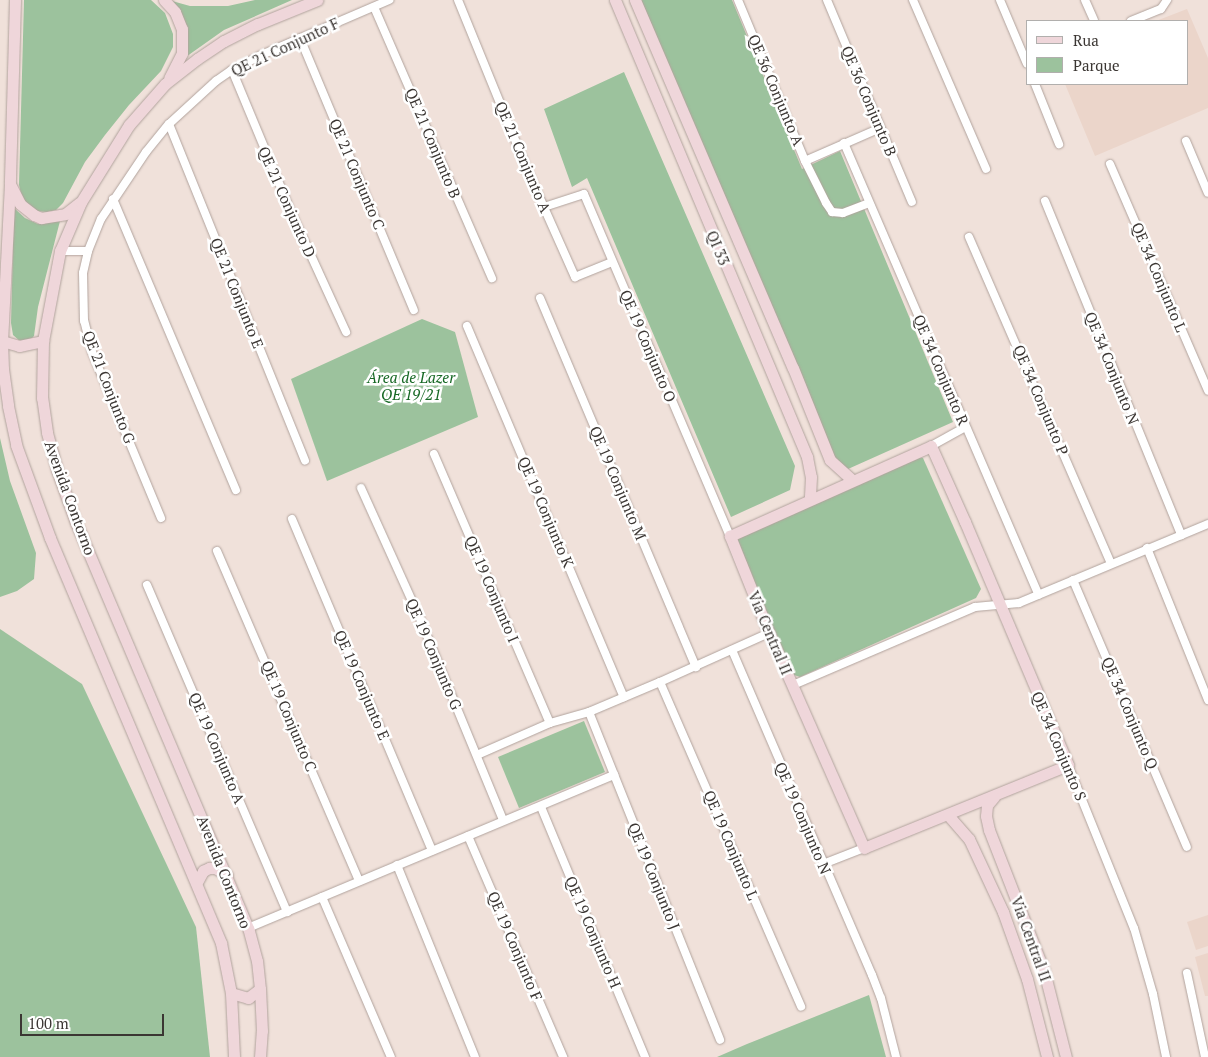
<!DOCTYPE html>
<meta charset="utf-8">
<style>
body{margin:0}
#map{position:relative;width:1208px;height:1057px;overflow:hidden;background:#f0e1da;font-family:"PT Serif",serif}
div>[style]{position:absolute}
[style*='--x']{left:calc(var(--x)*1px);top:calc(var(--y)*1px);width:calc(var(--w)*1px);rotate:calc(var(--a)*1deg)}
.built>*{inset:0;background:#ebd5ca}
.green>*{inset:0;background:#9cc29d}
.roads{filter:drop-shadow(0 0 1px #b1a39d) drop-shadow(0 0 1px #b1a39d)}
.street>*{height:8px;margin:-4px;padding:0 4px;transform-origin:4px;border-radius:4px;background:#fff}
.secondary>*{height:11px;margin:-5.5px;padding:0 5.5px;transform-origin:5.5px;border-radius:5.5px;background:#efd6da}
span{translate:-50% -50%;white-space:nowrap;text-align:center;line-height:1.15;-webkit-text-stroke:5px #fff;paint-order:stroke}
.street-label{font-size:15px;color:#3b3633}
.park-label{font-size:15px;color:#166824;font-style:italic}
.legend{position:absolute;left:1026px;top:20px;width:162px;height:65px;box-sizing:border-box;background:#fff;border:1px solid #b1afad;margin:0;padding:6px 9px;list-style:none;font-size:15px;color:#3b3633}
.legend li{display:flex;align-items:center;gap:10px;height:25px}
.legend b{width:25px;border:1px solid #b1afad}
.scale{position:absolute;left:20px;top:1014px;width:144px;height:22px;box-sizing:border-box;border:2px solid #3b3633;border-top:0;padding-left:6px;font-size:15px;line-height:18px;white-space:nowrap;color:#3b3633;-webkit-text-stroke:4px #fff;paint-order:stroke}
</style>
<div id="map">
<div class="built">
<i style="clip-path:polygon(1187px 9px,1208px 58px,1208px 108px,1095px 156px,1065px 84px,1187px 84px,1187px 21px,1156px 21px)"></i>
<i style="clip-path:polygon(1208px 915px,1208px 946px,1196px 950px,1187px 922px)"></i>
<i style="clip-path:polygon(1208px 953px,1208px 996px,1205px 996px,1195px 957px)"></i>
</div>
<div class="green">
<i style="clip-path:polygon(24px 0,151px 0,165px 13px,173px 34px,173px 47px,161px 71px,129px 105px,105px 135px,85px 162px,63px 203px,56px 210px,47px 212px,36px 211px,28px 206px,22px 198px,19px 185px)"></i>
<i style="clip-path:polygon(255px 0,292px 0,224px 30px,183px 59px,172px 1px,190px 6px,228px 6px)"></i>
<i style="clip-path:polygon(641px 0,732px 0,802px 169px,840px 151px,953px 422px,848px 469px,833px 457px)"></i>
<i style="clip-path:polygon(624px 72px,795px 466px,790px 490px,731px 517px,587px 178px,572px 187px,544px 109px)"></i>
<i style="clip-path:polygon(14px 208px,25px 218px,38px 224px,60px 221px,38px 307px,34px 336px,29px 341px,21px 342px,13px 335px,11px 323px)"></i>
<i style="clip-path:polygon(422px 319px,455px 332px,478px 417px,327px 481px,291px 379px)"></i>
<i style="clip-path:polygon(0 438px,10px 481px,36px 553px,34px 579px,17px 591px,0 597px)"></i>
<i style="clip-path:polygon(915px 456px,923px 458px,981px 589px,976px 598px,800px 677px,791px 674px,734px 542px,740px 530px)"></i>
<i style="clip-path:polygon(0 629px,82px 684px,196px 927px,210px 1057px,0 1057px)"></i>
<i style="clip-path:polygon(584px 721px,605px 772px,519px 808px,498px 757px)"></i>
<i style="clip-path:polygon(869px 995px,886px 1057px,717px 1057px,747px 1044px)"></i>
</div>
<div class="roads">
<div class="street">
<i style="--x:458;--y:0;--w:190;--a:67.8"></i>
<i style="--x:530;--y:176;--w:111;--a:66"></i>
<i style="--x:575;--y:277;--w:40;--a:-22"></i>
<i style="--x:738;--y:0;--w:174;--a:67.4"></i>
<i style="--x:805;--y:161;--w:82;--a:-23.7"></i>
<i style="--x:827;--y:0;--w:219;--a:67.2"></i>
<i style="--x:913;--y:0;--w:184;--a:66.6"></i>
<i style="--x:1000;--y:0;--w:69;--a:67.1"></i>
<i style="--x:1085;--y:0;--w:22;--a:66"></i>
<i style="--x:374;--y:7;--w:296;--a:66.5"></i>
<i style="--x:1131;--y:21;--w:32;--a:-22"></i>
<i style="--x:1161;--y:9;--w:11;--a:-56"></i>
<i style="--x:300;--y:38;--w:295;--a:67.3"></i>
<i style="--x:232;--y:70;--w:156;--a:67.4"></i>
<i style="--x:292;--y:214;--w:130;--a:65.4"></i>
<i style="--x:1035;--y:84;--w:65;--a:68.2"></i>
<i style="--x:169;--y:124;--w:363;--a:68"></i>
<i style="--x:1186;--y:141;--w:56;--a:67.1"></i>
<i style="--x:844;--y:143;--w:492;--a:66.7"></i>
<i style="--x:805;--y:161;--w:47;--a:63.4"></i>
<i style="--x:826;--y:203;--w:11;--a:56"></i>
<i style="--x:832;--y:212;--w:11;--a:5"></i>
<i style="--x:843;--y:213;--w:28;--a:-21"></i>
<i style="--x:1110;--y:164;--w:247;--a:66.6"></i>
<i style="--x:113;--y:199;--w:316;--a:67.1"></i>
<i style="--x:1045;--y:201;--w:361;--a:67.8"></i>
<i style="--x:544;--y:207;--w:42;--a:-18"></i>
<i style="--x:584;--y:194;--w:372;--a:66.9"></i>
<i style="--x:969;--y:237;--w:356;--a:66.5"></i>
<i style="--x:60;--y:251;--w:28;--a:0"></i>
<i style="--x:540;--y:298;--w:401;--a:67.1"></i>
<i style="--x:467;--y:326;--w:403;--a:67.1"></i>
<i style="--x:931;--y:446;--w:39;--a:-29"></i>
<i style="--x:434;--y:454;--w:293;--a:66.7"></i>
<i style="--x:361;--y:488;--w:146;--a:65.7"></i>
<i style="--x:421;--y:621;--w:215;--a:67.6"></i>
<i style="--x:161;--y:518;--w:180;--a:-112.6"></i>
<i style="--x:92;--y:352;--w:32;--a:-104"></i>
<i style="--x:84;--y:321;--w:48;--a:-91.2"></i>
<i style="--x:83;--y:273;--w:23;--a:-77"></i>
<i style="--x:88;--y:251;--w:35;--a:-68"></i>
<i style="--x:101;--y:219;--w:81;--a:-56.1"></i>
<i style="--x:146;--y:152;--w:36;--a:-51"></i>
<i style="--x:169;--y:124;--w:64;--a:-42.5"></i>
<i style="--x:216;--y:81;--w:19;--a:-35"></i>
<i style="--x:232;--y:70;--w:30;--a:-27"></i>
<i style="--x:259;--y:56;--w:142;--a:-23.3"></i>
<i style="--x:292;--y:519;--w:360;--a:67.1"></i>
<i style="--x:1147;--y:548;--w:164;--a:68.1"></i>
<i style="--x:217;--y:551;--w:359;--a:66.7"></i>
<i style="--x:1073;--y:580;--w:290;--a:66.9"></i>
<i style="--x:147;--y:585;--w:356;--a:66.8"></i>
<i style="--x:732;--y:650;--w:354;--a:66.7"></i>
<i style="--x:872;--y:975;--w:25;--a:69"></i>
<i style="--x:881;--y:998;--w:61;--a:75.7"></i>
<i style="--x:660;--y:682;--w:354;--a:66.5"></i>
<i style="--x:793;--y:685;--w:198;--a:-23.2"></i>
<i style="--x:975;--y:607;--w:44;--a:-5.2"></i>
<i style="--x:1019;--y:603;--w:205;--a:-22.7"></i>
<i style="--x:589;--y:712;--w:353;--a:68.2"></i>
<i style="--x:477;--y:755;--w:80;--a:-23.7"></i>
<i style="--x:550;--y:723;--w:41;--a:-15.8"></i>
<i style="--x:589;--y:712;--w:77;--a:-22.9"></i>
<i style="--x:660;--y:682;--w:120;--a:-24.2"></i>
<i style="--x:1068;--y:765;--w:176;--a:68"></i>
<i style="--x:1134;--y:928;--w:69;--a:73.9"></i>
<i style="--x:1153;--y:994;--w:64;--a:78.3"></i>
<i style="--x:541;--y:807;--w:271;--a:67.4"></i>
<i style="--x:468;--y:836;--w:241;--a:66.7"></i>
<i style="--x:823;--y:864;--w:44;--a:-21.3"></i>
<i style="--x:397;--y:865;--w:207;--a:67.9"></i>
<i style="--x:322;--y:897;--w:174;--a:66.7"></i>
<i style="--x:248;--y:928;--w:397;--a:-22.7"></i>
<i style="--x:1187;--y:973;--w:86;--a:77.9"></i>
</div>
<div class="secondary">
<i style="--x:15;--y:0;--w:184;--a:91.6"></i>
<i style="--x:10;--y:184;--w:157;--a:92.9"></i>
<i style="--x:2;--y:341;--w:28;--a:88"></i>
<i style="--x:3;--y:369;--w:37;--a:82"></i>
<i style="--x:8;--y:406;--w:40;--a:78"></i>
<i style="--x:16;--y:445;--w:99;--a:69.9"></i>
<i style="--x:50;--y:538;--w:440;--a:67.1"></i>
<i style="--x:221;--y:943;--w:51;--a:78.7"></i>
<i style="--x:231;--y:993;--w:64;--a:87.3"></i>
<i style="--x:164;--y:0;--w:16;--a:47"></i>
<i style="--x:175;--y:12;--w:18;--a:68"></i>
<i style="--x:182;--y:29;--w:24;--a:90"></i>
<i style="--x:182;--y:53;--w:28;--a:117"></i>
<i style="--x:615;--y:0;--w:496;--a:67.2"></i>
<i style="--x:807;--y:457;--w:20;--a:79"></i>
<i style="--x:811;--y:477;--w:22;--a:93"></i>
<i style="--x:635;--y:0;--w:400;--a:66.8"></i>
<i style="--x:793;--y:368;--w:99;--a:68.1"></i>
<i style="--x:830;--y:460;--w:30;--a:42"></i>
<i style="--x:11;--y:186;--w:20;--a:63"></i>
<i style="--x:20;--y:204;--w:18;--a:38"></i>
<i style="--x:34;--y:215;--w:8;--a:23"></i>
<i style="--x:41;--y:218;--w:24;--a:-9"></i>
<i style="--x:65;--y:214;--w:18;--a:-38"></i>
<i style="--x:2;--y:341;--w:18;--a:16"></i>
<i style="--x:19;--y:346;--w:25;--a:-12"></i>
<i style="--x:931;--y:446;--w:83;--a:65.9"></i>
<i style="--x:965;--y:522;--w:264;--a:67"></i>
<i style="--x:1068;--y:765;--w:220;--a:157.9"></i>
<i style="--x:864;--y:848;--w:235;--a:-113.8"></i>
<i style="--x:769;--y:633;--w:105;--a:-111.9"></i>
<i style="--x:730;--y:536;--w:220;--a:-24.1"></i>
<i style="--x:994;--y:797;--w:11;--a:131"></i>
<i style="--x:987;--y:805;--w:11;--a:95"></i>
<i style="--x:986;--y:816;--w:14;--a:78"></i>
<i style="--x:989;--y:830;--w:151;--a:68.7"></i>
<i style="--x:1044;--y:971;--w:89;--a:75.7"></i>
<i style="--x:948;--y:815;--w:32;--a:49"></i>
<i style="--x:969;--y:839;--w:81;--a:65"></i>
<i style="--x:1003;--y:912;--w:71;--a:70.3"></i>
<i style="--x:1027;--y:979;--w:81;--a:75.6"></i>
<i style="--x:197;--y:882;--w:13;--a:-61"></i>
<i style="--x:203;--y:871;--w:7;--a:-27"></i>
<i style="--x:209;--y:868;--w:6;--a:0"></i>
<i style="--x:215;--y:868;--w:14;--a:30"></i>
<i style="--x:231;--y:993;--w:18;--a:16"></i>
<i style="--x:248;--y:998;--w:15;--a:-37"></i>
<i style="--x:260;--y:1057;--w:26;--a:-86"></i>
<i style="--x:262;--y:1031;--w:42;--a:-92.7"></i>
<i style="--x:260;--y:989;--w:28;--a:-96"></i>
<i style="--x:257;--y:961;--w:34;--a:-105"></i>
<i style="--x:248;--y:928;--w:440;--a:-113"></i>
<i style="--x:76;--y:523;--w:56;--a:-109.7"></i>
<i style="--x:57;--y:470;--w:39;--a:-105"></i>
<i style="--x:47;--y:432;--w:34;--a:-98"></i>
<i style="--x:42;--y:398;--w:57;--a:-89"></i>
<i style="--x:43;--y:341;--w:92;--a:-79.3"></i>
<i style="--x:60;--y:251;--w:53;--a:-66.8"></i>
<i style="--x:81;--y:202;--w:91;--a:-58.1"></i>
<i style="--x:129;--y:125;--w:55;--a:-48.7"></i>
<i style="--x:165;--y:84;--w:41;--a:-38"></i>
<i style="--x:197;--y:59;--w:32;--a:-34"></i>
<i style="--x:224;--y:41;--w:38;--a:-27"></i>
<i style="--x:258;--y:24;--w:64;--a:-22.1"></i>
</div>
</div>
<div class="street-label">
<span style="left:285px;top:47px;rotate:-25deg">QE 21 Conjunto F</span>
<span style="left:776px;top:90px;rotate:67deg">QE 36 Conjunto A</span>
<span style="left:869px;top:101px;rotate:67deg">QE 36 Conjunto B</span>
<span style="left:433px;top:143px;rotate:67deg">QE 21 Conjunto B</span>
<span style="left:523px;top:157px;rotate:67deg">QE 21 Conjunto A</span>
<span style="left:357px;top:174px;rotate:67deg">QE 21 Conjunto C</span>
<span style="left:287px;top:202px;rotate:66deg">QE 21 Conjunto D</span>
<span style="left:718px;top:248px;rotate:67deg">QI 33</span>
<span style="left:1159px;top:277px;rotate:67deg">QE 34 Conjunto L</span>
<span style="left:237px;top:293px;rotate:68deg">QE 21 Conjunto E</span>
<span style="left:648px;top:346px;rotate:67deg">QE 19 Conjunto O</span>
<span style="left:1112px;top:368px;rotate:68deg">QE 34 Conjunto N</span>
<span style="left:941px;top:370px;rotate:67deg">QE 34 Conjunto R</span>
<span style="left:109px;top:387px;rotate:69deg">QE 21 Conjunto G</span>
<span style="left:1041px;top:400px;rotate:67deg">QE 34 Conjunto P</span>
<span style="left:618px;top:483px;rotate:67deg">QE 19 Conjunto M</span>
<span style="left:70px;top:498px;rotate:70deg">Avenida Contorno</span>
<span style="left:546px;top:512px;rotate:67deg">QE 19 Conjunto K</span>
<span style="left:492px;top:589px;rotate:67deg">QE 19 Conjunto I</span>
<span style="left:770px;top:633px;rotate:67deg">Via Central II</span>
<span style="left:434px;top:654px;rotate:67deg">QE 19 Conjunto G</span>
<span style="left:362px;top:685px;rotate:67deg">QE 19 Conjunto E</span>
<span style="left:1130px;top:713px;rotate:67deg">QE 34 Conjunto Q</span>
<span style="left:289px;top:716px;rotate:67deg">QE 19 Conjunto C</span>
<span style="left:1059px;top:746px;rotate:67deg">QE 34 Conjunto S</span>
<span style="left:217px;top:748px;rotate:67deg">QE 19 Conjunto A</span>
<span style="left:803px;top:818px;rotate:67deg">QE 19 Conjunto N</span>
<span style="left:731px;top:845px;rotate:67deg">QE 19 Conjunto L</span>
<span style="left:224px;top:872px;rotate:68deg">Avenida Contorno</span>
<span style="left:654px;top:876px;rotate:68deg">QE 19 Conjunto J</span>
<span style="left:593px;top:932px;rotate:67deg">QE 19 Conjunto H</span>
<span style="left:1031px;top:939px;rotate:70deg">Via Central II</span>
<span style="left:515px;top:946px;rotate:67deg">QE 19 Conjunto F</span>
</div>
<div class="park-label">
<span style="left:411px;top:386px">Área de Lazer<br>QE 19/21</span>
</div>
<ul class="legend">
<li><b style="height:6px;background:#efd6da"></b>Rua</li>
<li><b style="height:14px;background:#9cc29d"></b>Parque</li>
</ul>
<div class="scale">100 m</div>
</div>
